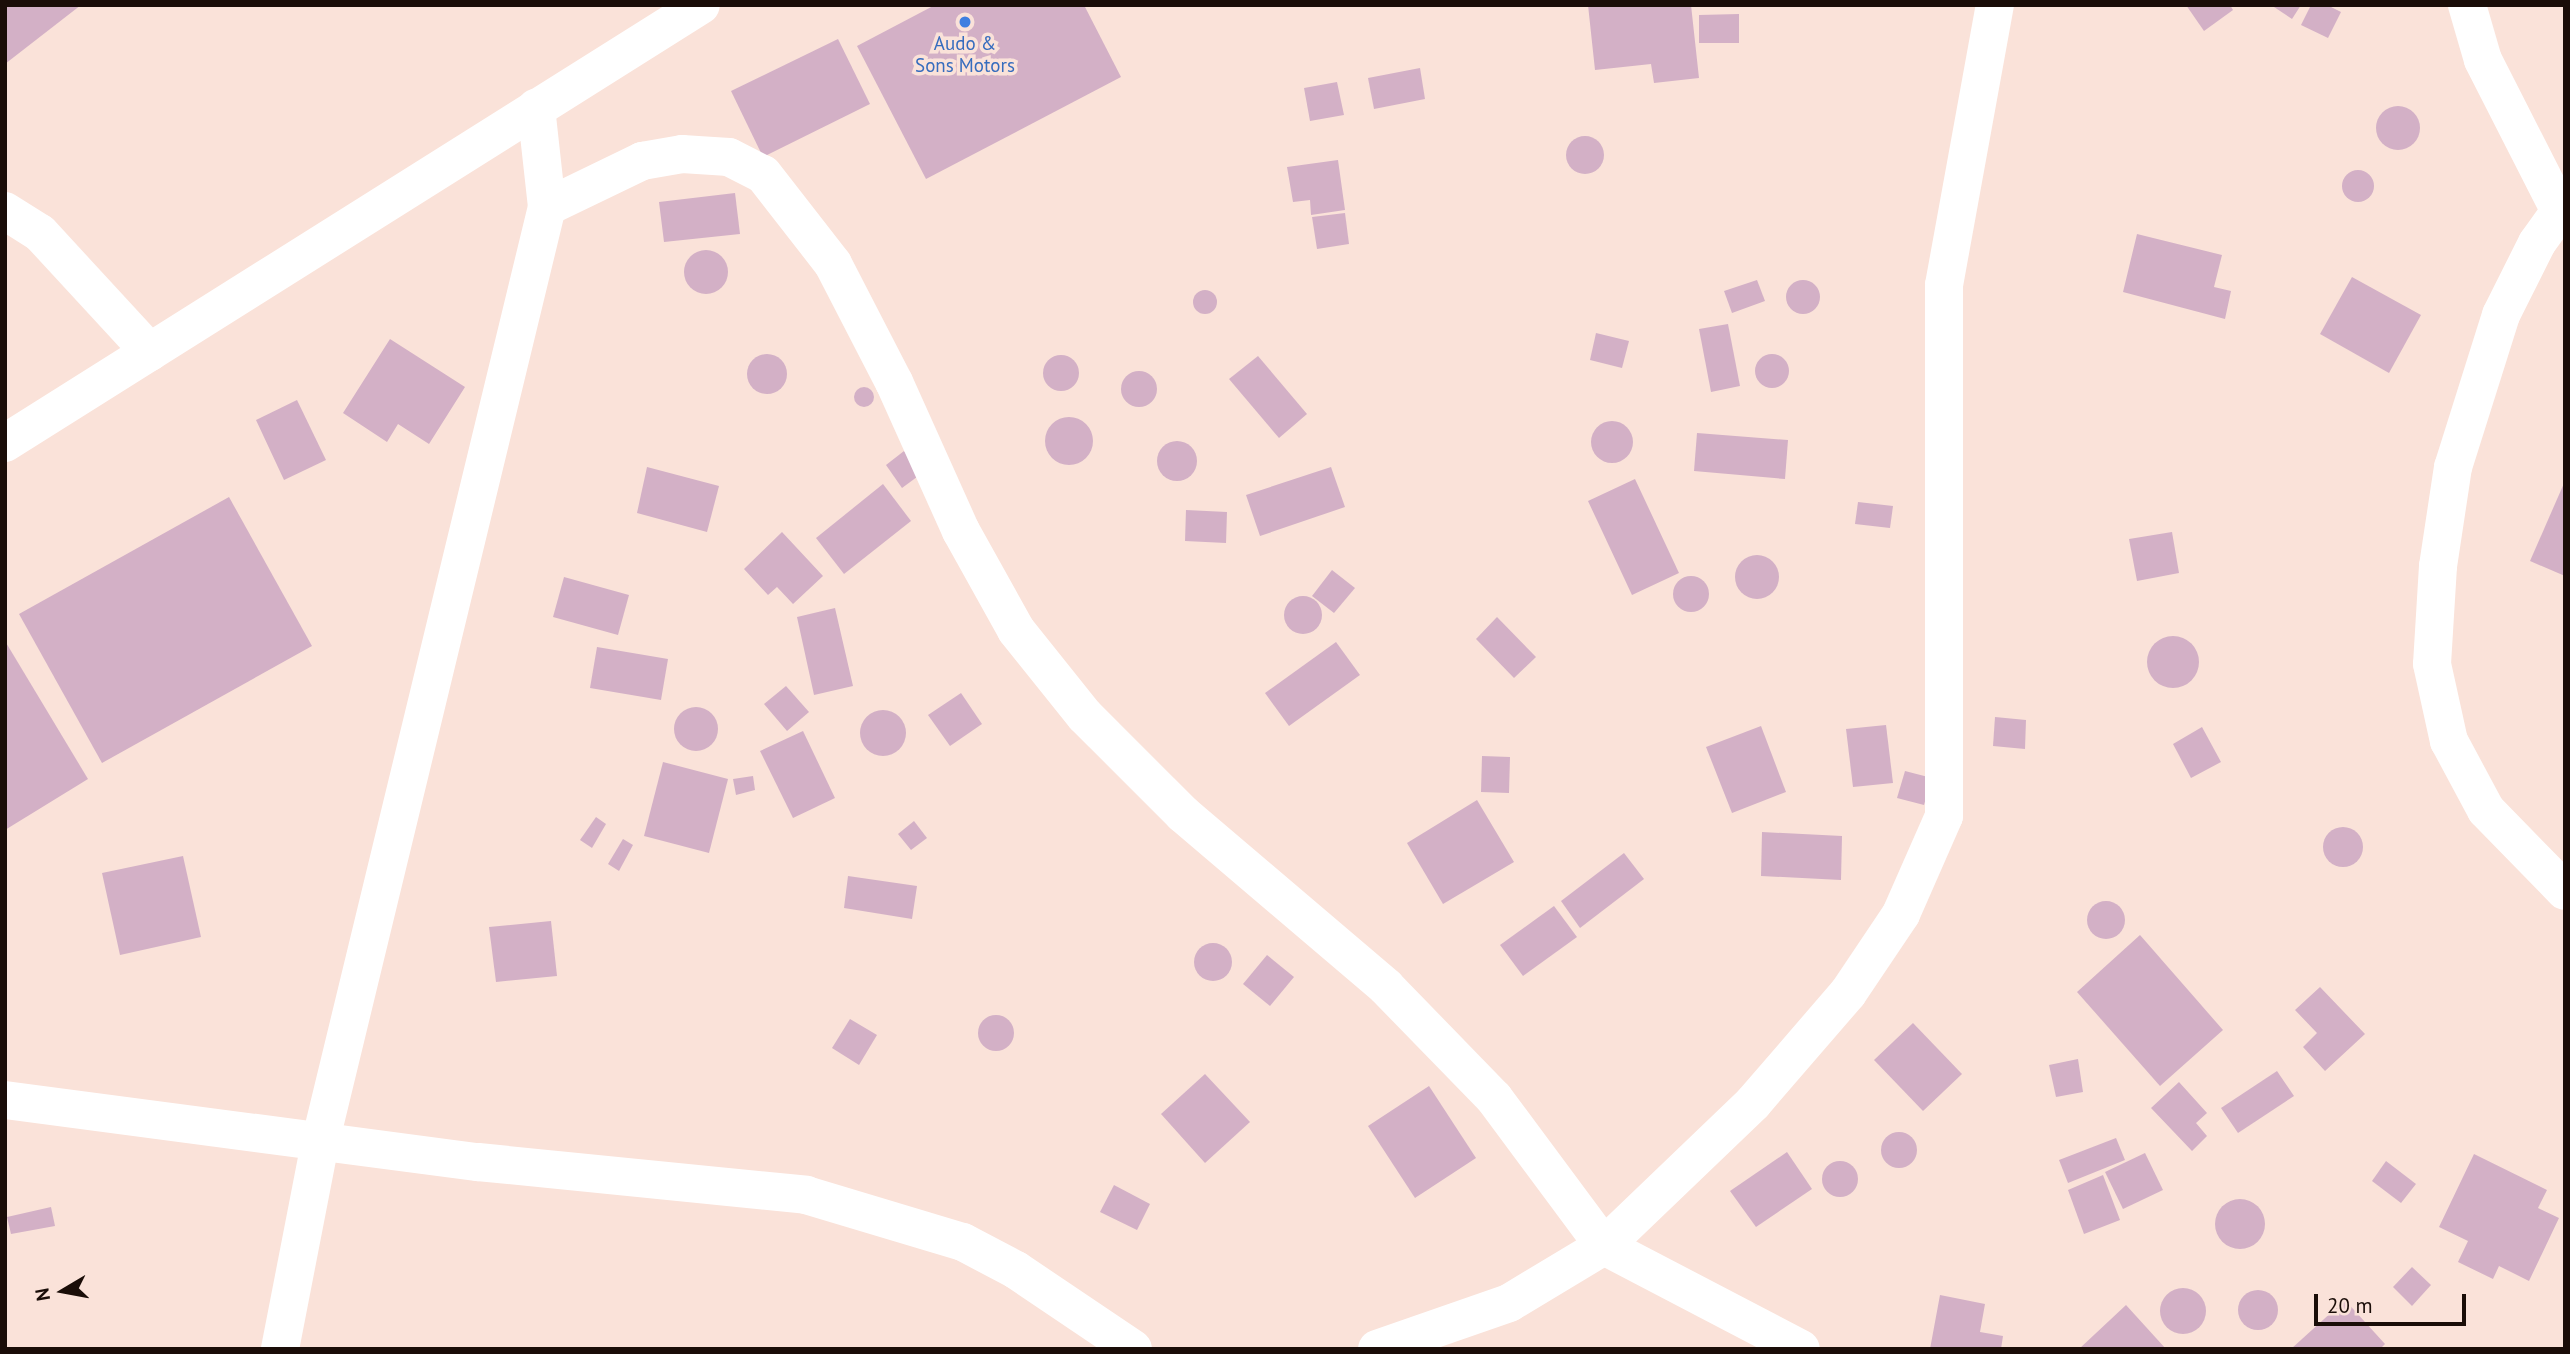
<!DOCTYPE html>
<style>
body{margin:0}
#map{position:relative;width:2570px;height:1354px;overflow:hidden;background:#fae2d9;font-family:"PT Sans",sans-serif}
div>[style]{position:absolute}
[style*='--x']{left:calc(var(--x)*1px);top:calc(var(--y)*1px);width:calc(var(--w)*1px);rotate:calc(var(--a)*1deg)}
.building>*{inset:0;background:#d3b0c6}
.round{border-radius:50%}
.minor>*{height:38px;margin:-19px;padding:0 19px;transform-origin:19px;border-radius:19px;background:#fff}
.tertiary>*{height:38px;margin:-19px;padding:0 19px;transform-origin:19px;border-radius:19px;background:#fff}
.dots>*{width:19px;height:19px;translate:-50% -50%;box-sizing:border-box;border:4px solid #fae2d9;border-radius:50%}
span{translate:-50% -50%;white-space:nowrap;text-align:center;line-height:1.15;-webkit-text-stroke:7px #fae2d9;paint-order:stroke}
.shop-label{font-size:19px;color:#366cbe}
.frame{position:absolute;inset:0;border:7px solid #1a0d08;pointer-events:none}
.north{position:absolute;left:28px;top:1256px;width:70px;height:70px;-webkit-text-stroke:5px #fae2d9;paint-order:stroke;rotate:260deg;font-size:19px;font-weight:700;line-height:28px;text-align:center;color:#1a0d08}
.north::after{content:'';display:block;margin:auto;width:24px;height:32px;background:#1a0d08;clip-path:polygon(50% 0,100% 100%,50% 72%,0 100%)}
.scale{position:absolute;left:2314px;top:1294px;width:152px;height:32px;box-sizing:border-box;border:4px solid #1a0d08;border-top:0;padding-left:9px;font-size:21px;line-height:24px;white-space:nowrap;color:#1a0d08;-webkit-text-stroke:5px #fae2d9;paint-order:stroke}
</style>
<div id="map">
<div class="building">
<i style="clip-path:polygon(5px 5px,81px 5px,5px 64px)"></i>
<i style="clip-path:polygon(935px 5px,1084px 5px,1121px 77px,926px 179px,857px 46px)"></i>
<i style="clip-path:polygon(1588px 5px,1691px 5px,1699px 78px,1654px 83px,1651px 64px,1595px 70px)"></i>
<i style="clip-path:polygon(2186px 5px,2230px 5px,2233px 10px,2204px 31px)"></i>
<i style="clip-path:polygon(2271px 5px,2301px 5px,2292px 19px)"></i>
<i style="clip-path:polygon(2311px 5px,2327px 5px,2341px 12px,2328px 38px,2301px 25px)"></i>
<i style="clip-path:polygon(1739px 14px,1739px 43px,1699px 43px,1699px 15px)"></i>
<i style="clip-path:polygon(838px 39px,870px 104px,763px 157px,731px 91px)"></i>
<i style="clip-path:polygon(1420px 68px,1425px 99px,1374px 109px,1368px 78px)"></i>
<i style="clip-path:polygon(1337px 82px,1344px 115px,1310px 121px,1304px 88px)"></i>
<i class="round" style="left:2376px;top:106px;width:44px;height:44px"></i>
<i class="round" style="left:1566px;top:136px;width:38px;height:38px"></i>
<i style="clip-path:polygon(1338px 160px,1345px 210px,1311px 215px,1310px 200px,1293px 202px,1287px 167px)"></i>
<i class="round" style="left:2342px;top:170px;width:32px;height:32px"></i>
<i style="clip-path:polygon(735px 193px,740px 234px,664px 242px,659px 202px)"></i>
<i style="clip-path:polygon(1345px 213px,1349px 244px,1317px 249px,1312px 217px)"></i>
<i style="clip-path:polygon(2137px 234px,2222px 255px,2214px 287px,2231px 291px,2225px 319px,2123px 292px)"></i>
<i class="round" style="left:684px;top:250px;width:44px;height:44px"></i>
<i style="clip-path:polygon(2352px 277px,2421px 315px,2389px 373px,2320px 334px)"></i>
<i class="round" style="left:1786px;top:280px;width:34px;height:34px"></i>
<i style="clip-path:polygon(1757px 280px,1765px 301px,1732px 313px,1724px 291px)"></i>
<i class="round" style="left:1193px;top:290px;width:24px;height:24px"></i>
<i style="clip-path:polygon(1728px 324px,1740px 386px,1711px 392px,1699px 329px)"></i>
<i style="clip-path:polygon(1596px 333px,1629px 341px,1622px 368px,1590px 360px)"></i>
<i style="clip-path:polygon(390px 339px,465px 387px,429px 444px,398px 424px,387px 442px,343px 413px)"></i>
<i class="round" style="left:747px;top:354px;width:40px;height:40px"></i>
<i class="round" style="left:1755px;top:354px;width:34px;height:34px"></i>
<i class="round" style="left:1043px;top:355px;width:36px;height:36px"></i>
<i style="clip-path:polygon(1258px 356px,1307px 414px,1279px 438px,1229px 379px)"></i>
<i class="round" style="left:1121px;top:371px;width:36px;height:36px"></i>
<i class="round" style="left:854px;top:387px;width:20px;height:20px"></i>
<i style="clip-path:polygon(297px 400px,326px 460px,284px 480px,256px 420px)"></i>
<i class="round" style="left:1045px;top:417px;width:48px;height:48px"></i>
<i class="round" style="left:1591px;top:421px;width:42px;height:42px"></i>
<i style="clip-path:polygon(1697px 433px,1788px 440px,1785px 479px,1694px 471px)"></i>
<i class="round" style="left:1157px;top:441px;width:40px;height:40px"></i>
<i style="clip-path:polygon(904px 451px,921px 474px,902px 488px,886px 465px)"></i>
<i style="clip-path:polygon(647px 467px,719px 486px,707px 532px,637px 513px)"></i>
<i style="clip-path:polygon(1331px 467px,1345px 507px,1260px 536px,1246px 495px)"></i>
<i style="clip-path:polygon(1635px 479px,1679px 573px,1632px 595px,1588px 501px)"></i>
<i style="clip-path:polygon(2565px 481px,2565px 576px,2530px 561px)"></i>
<i style="clip-path:polygon(883px 484px,911px 521px,844px 574px,816px 538px)"></i>
<i style="clip-path:polygon(229px 497px,312px 646px,102px 763px,19px 614px)"></i>
<i style="clip-path:polygon(1858px 502px,1893px 506px,1890px 528px,1855px 524px)"></i>
<i style="clip-path:polygon(1186px 510px,1227px 512px,1226px 543px,1185px 541px)"></i>
<i style="clip-path:polygon(782px 532px,823px 576px,793px 604px,777px 587px,768px 595px,744px 569px)"></i>
<i style="clip-path:polygon(2172px 532px,2179px 573px,2137px 581px,2129px 539px)"></i>
<i class="round" style="left:1735px;top:555px;width:44px;height:44px"></i>
<i style="clip-path:polygon(1332px 570px,1355px 588px,1334px 613px,1312px 596px)"></i>
<i class="round" style="left:1673px;top:576px;width:36px;height:36px"></i>
<i style="clip-path:polygon(564px 577px,629px 595px,618px 635px,553px 617px)"></i>
<i class="round" style="left:1284px;top:596px;width:38px;height:38px"></i>
<i style="clip-path:polygon(835px 608px,853px 686px,814px 695px,797px 617px)"></i>
<i style="clip-path:polygon(1497px 617px,1536px 657px,1514px 678px,1476px 639px)"></i>
<i class="round" style="left:2147px;top:636px;width:52px;height:52px"></i>
<i style="clip-path:polygon(5px 641px,88px 779px,5px 830px)"></i>
<i style="clip-path:polygon(1336px 642px,1360px 675px,1289px 726px,1265px 693px)"></i>
<i style="clip-path:polygon(597px 647px,668px 659px,661px 700px,590px 688px)"></i>
<i style="clip-path:polygon(786px 686px,809px 712px,787px 731px,764px 704px)"></i>
<i style="clip-path:polygon(961px 693px,982px 724px,950px 746px,928px 715px)"></i>
<i class="round" style="left:674px;top:707px;width:44px;height:44px"></i>
<i class="round" style="left:860px;top:710px;width:46px;height:46px"></i>
<i style="clip-path:polygon(1995px 717px,2026px 720px,2025px 749px,1993px 746px)"></i>
<i style="clip-path:polygon(1886px 725px,1893px 783px,1853px 787px,1846px 729px)"></i>
<i style="clip-path:polygon(1761px 726px,1786px 792px,1732px 813px,1706px 747px)"></i>
<i style="clip-path:polygon(2202px 727px,2221px 762px,2191px 778px,2173px 744px)"></i>
<i style="clip-path:polygon(803px 731px,835px 798px,793px 818px,760px 751px)"></i>
<i style="clip-path:polygon(1482px 756px,1510px 757px,1509px 793px,1481px 792px)"></i>
<i style="clip-path:polygon(663px 762px,728px 779px,709px 853px,644px 836px)"></i>
<i style="clip-path:polygon(1905px 771px,1932px 778px,1924px 805px,1897px 798px)"></i>
<i style="clip-path:polygon(753px 776px,755px 790px,736px 795px,733px 779px)"></i>
<i style="clip-path:polygon(1477px 800px,1514px 862px,1443px 904px,1407px 843px)"></i>
<i style="clip-path:polygon(596px 817px,606px 824px,592px 848px,580px 840px)"></i>
<i style="clip-path:polygon(914px 821px,927px 838px,911px 850px,898px 834px)"></i>
<i class="round" style="left:2323px;top:827px;width:40px;height:40px"></i>
<i style="clip-path:polygon(1762px 832px,1842px 836px,1841px 880px,1761px 876px)"></i>
<i style="clip-path:polygon(623px 839px,633px 845px,619px 871px,608px 864px)"></i>
<i style="clip-path:polygon(1624px 853px,1644px 879px,1580px 928px,1561px 901px)"></i>
<i style="clip-path:polygon(183px 856px,201px 937px,120px 955px,102px 873px)"></i>
<i style="clip-path:polygon(848px 876px,917px 886px,912px 919px,844px 908px)"></i>
<i class="round" style="left:2087px;top:901px;width:38px;height:38px"></i>
<i style="clip-path:polygon(1554px 906px,1577px 937px,1523px 976px,1500px 945px)"></i>
<i style="clip-path:polygon(551px 921px,557px 976px,496px 982px,489px 927px)"></i>
<i style="clip-path:polygon(2140px 935px,2223px 1030px,2160px 1086px,2077px 992px)"></i>
<i class="round" style="left:1194px;top:943px;width:38px;height:38px"></i>
<i style="clip-path:polygon(1267px 955px,1294px 977px,1270px 1006px,1243px 984px)"></i>
<i style="clip-path:polygon(2320px 987px,2365px 1034px,2325px 1071px,2303px 1047px,2317px 1033px,2295px 1010px)"></i>
<i class="round" style="left:978px;top:1015px;width:36px;height:36px"></i>
<i style="clip-path:polygon(850px 1019px,877px 1035px,859px 1065px,832px 1048px)"></i>
<i style="clip-path:polygon(1913px 1023px,1962px 1074px,1923px 1111px,1874px 1060px)"></i>
<i style="clip-path:polygon(2078px 1059px,2083px 1092px,2056px 1097px,2049px 1065px)"></i>
<i style="clip-path:polygon(2277px 1071px,2294px 1096px,2238px 1133px,2221px 1108px)"></i>
<i style="clip-path:polygon(1205px 1074px,1250px 1122px,1205px 1163px,1161px 1114px)"></i>
<i style="clip-path:polygon(2179px 1082px,2207px 1113px,2196px 1123px,2207px 1136px,2192px 1151px,2151px 1108px)"></i>
<i style="clip-path:polygon(1429px 1086px,1476px 1158px,1415px 1198px,1368px 1126px)"></i>
<i class="round" style="left:1881px;top:1132px;width:36px;height:36px"></i>
<i style="clip-path:polygon(2116px 1138px,2125px 1160px,2068px 1183px,2059px 1160px)"></i>
<i style="clip-path:polygon(1787px 1152px,1812px 1189px,1756px 1227px,1730px 1191px)"></i>
<i style="clip-path:polygon(2145px 1153px,2163px 1190px,2123px 1209px,2105px 1172px)"></i>
<i style="clip-path:polygon(2474px 1154px,2547px 1190px,2538px 1208px,2559px 1218px,2529px 1281px,2499px 1266px,2493px 1279px,2458px 1262px,2468px 1241px,2439px 1227px)"></i>
<i class="round" style="left:1822px;top:1161px;width:36px;height:36px"></i>
<i style="clip-path:polygon(2386px 1161px,2416px 1184px,2401px 1203px,2372px 1181px)"></i>
<i style="clip-path:polygon(2103px 1175px,2120px 1220px,2084px 1234px,2068px 1190px)"></i>
<i style="clip-path:polygon(1114px 1185px,1150px 1204px,1137px 1230px,1100px 1212px)"></i>
<i class="round" style="left:2215px;top:1199px;width:50px;height:50px"></i>
<i style="clip-path:polygon(51px 1207px,55px 1226px,11px 1234px,7px 1217px)"></i>
<i style="clip-path:polygon(2412px 1267px,2431px 1285px,2412px 1306px,2393px 1287px)"></i>
<i class="round" style="left:2160px;top:1288px;width:46px;height:46px"></i>
<i class="round" style="left:2238px;top:1290px;width:40px;height:40px"></i>
<i style="clip-path:polygon(1940px 1295px,1985px 1304px,1980px 1332px,2003px 1336px,2001px 1349px,1930px 1349px)"></i>
<i style="clip-path:polygon(2345px 1300px,2385px 1344px,2380px 1349px,2291px 1349px)"></i>
<i style="clip-path:polygon(2126px 1305px,2166px 1349px,2079px 1349px)"></i>
</div>
<div class="minor">
<i style="--x:2467;--y:5;--w:57;--a:73.8"></i>
<i style="--x:2483;--y:60;--w:169;--a:63"></i>
<i style="--x:2565;--y:204;--w:48;--a:125.7"></i>
<i style="--x:2537;--y:243;--w:80;--a:116.6"></i>
<i style="--x:2501;--y:315;--w:159;--a:107.5"></i>
<i style="--x:2453;--y:467;--w:100;--a:98.6"></i>
<i style="--x:2438;--y:566;--w:98;--a:93.5"></i>
<i style="--x:2432;--y:664;--w:79;--a:77.6"></i>
<i style="--x:2449;--y:741;--w:78;--a:61.8"></i>
<i style="--x:2486;--y:810;--w:113;--a:45.7"></i>
<i style="--x:547;--y:207;--w:106;--a:-25.8"></i>
<i style="--x:642;--y:161;--w:41;--a:-9.9"></i>
<i style="--x:682;--y:154;--w:47;--a:3.7"></i>
<i style="--x:729;--y:157;--w:38;--a:27"></i>
<i style="--x:763;--y:174;--w:114;--a:52.1"></i>
<i style="--x:833;--y:264;--w:133;--a:62.7"></i>
<i style="--x:894;--y:382;--w:163;--a:65.8"></i>
<i style="--x:961;--y:531;--w:113;--a:60.9"></i>
<i style="--x:1016;--y:630;--w:110;--a:51.3"></i>
<i style="--x:1085;--y:716;--w:139;--a:45"></i>
<i style="--x:1183;--y:814;--w:267;--a:40.4"></i>
<i style="--x:1386;--y:987;--w:155;--a:45.8"></i>
<i style="--x:1494;--y:1098;--w:184;--a:53.4"></i>
<i style="--x:1604;--y:1246;--w:222;--a:27.6"></i>
<i style="--x:5;--y:211;--w:41;--a:32.2"></i>
<i style="--x:40;--y:233;--w:162;--a:47.3"></i>
<i style="--x:5;--y:1100;--w:477;--a:7.5"></i>
<i style="--x:478;--y:1162;--w:330;--a:5.7"></i>
<i style="--x:806;--y:1195;--w:164;--a:16.7"></i>
<i style="--x:963;--y:1242;--w:60;--a:27.8"></i>
<i style="--x:1016;--y:1270;--w:141;--a:34"></i>
<i style="--x:280;--y:1349;--w:210;--a:-79"></i>
<i style="--x:320;--y:1143;--w:963;--a:-76.37"></i>
<i style="--x:547;--y:207;--w:100;--a:-96.3"></i>
<i style="--x:1377;--y:1349;--w:140;--a:-19.2"></i>
<i style="--x:1509;--y:1303;--w:111;--a:-31"></i>
<i style="--x:1604;--y:1246;--w:207;--a:-43.8"></i>
<i style="--x:1753;--y:1103;--w:145;--a:-49.2"></i>
<i style="--x:1848;--y:993;--w:95;--a:-56.1"></i>
<i style="--x:1901;--y:914;--w:107;--a:-66.3"></i>
<i style="--x:1944;--y:816;--w:531;--a:-90"></i>
<i style="--x:1944;--y:285;--w:285;--a:-79.7"></i>
</div>
<div class="tertiary">
<i style="--x:5;--y:443;--w:822;--a:-32.18"></i>
</div>
<div class="dots">
<i style="left:965px;top:22px;background:#3f7fe0"></i>
</div>
<div class="shop-label">
<span style="left:965px;top:55px">Audo &amp;<br>Sons Motors</span>
</div>
<div class="frame"></div>
<div class="north">N</div>
<div class="scale">20 m</div>
</div>
